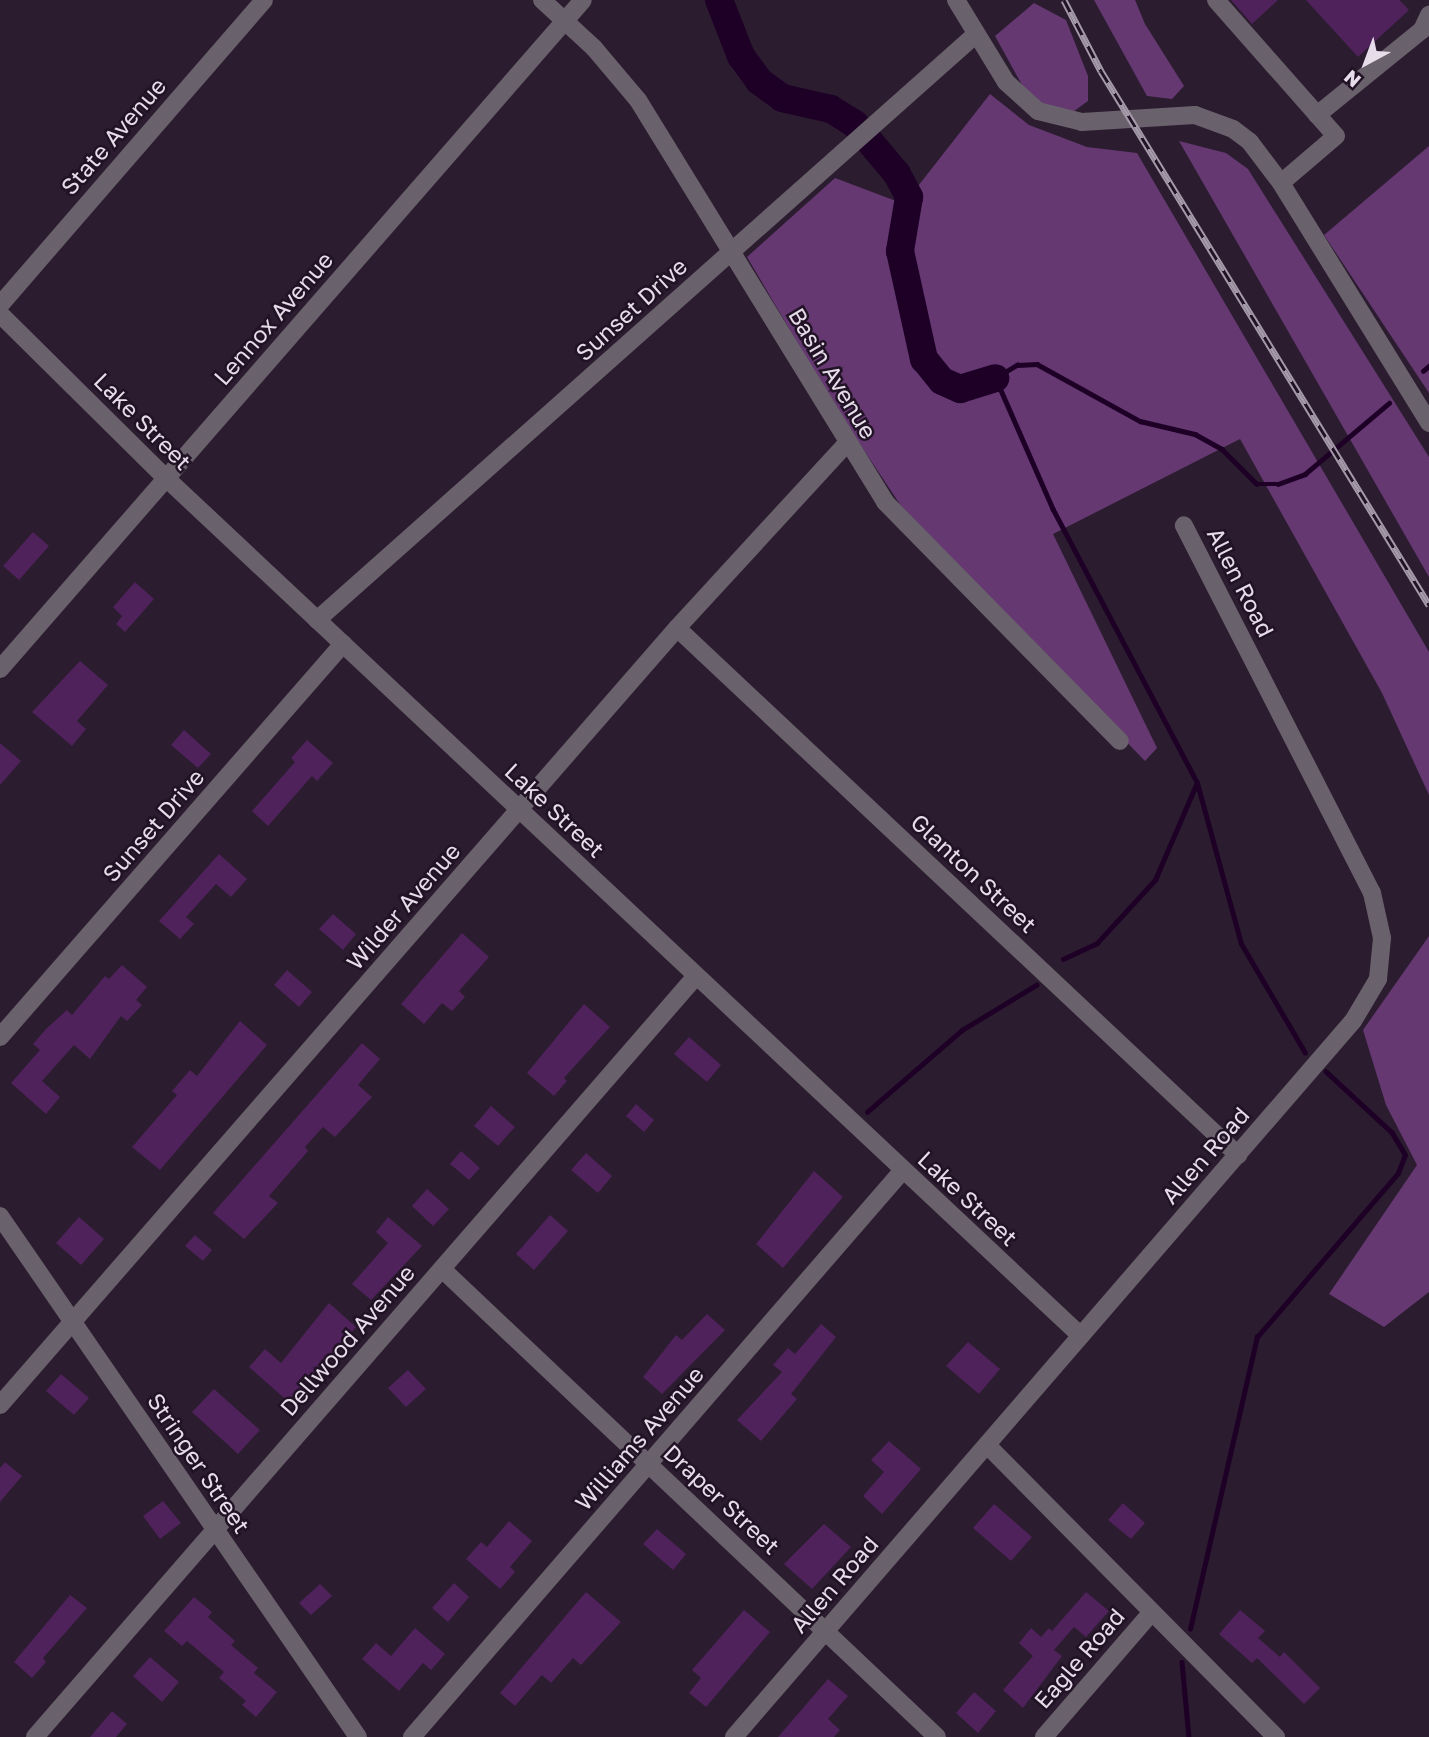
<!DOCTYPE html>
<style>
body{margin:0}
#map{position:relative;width:1429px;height:1737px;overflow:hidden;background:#2b1c2f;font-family:"Golos Text",sans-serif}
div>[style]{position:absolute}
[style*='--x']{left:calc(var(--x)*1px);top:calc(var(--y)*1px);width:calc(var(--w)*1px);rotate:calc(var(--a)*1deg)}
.forest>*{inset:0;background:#653872}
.stream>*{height:4.5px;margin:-2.25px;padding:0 2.25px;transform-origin:2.25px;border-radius:2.25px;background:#1e0027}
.river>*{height:28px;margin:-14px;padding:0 14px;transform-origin:14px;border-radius:14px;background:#1e0027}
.building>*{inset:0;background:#4f225b}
.minor>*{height:18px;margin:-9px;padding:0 9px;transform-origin:9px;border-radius:9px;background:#69616b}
.rail>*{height:7px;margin-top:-3.5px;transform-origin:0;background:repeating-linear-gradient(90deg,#211325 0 13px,#a59aa9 0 26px);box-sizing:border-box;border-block:2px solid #a59aa9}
span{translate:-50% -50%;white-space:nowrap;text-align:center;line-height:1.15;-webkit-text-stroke:5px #211325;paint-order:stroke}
.street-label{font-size:23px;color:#e7ddea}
.north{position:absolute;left:1331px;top:28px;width:70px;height:70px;-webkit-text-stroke:5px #211325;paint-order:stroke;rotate:221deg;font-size:19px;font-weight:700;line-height:28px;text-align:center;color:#e7ddea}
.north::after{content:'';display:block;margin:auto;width:24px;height:32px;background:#e7ddea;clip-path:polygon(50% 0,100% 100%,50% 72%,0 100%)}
</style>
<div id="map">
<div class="forest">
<i style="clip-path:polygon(1094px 0,1135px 0,1145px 24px,1184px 86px,1172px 99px,1147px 96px)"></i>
<i style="clip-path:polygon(1034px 3px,1066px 20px,1088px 76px,1088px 101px,1070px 114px,1038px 104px,1022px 85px,995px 36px)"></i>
<i style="clip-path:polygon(990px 94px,1029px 125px,1087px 147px,1137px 153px,1429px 652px,1429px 795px,1382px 693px,1240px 439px,1053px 534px,1157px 748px,1145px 761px,909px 518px,836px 408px,747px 257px,835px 178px,904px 204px)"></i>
<i style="clip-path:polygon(1179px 141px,1226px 153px,1248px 169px,1429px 457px,1429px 577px)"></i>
<i style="clip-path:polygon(1429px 146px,1429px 393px,1324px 235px)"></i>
<i style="clip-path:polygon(1429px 936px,1429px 1292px,1384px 1327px,1329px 1294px,1417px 1165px,1386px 1105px,1363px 1030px)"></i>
</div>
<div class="stream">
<i style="--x:1423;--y:371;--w:8;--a:-40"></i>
<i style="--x:1063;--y:959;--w:38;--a:-25"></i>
<i style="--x:1097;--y:943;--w:86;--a:-47.4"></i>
<i style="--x:1155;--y:880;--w:103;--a:-66.7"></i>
<i style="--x:1305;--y:1053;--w:126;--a:-120.4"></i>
<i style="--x:1241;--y:944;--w:167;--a:-105.3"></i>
<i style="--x:1197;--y:783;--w:309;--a:-117.8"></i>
<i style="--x:1053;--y:510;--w:144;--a:-113.7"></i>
<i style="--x:995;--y:378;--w:26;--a:-31"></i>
<i style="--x:1017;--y:365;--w:20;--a:-3"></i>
<i style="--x:1037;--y:364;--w:118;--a:29"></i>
<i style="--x:1140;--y:421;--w:57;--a:13.3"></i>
<i style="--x:1195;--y:434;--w:31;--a:29"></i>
<i style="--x:1222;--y:449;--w:49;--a:45"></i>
<i style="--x:1257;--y:484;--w:21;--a:0"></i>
<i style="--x:1278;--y:484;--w:29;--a:-20"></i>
<i style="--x:1305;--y:474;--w:110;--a:-40.2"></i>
<i style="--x:867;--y:1112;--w:125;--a:-40.8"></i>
<i style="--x:962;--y:1030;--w:87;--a:-31.3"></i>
<i style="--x:1190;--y:1629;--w:300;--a:-77.1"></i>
<i style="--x:1257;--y:1337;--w:216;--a:-49.3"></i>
<i style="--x:1398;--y:1173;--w:19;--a:-69"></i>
<i style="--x:1405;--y:1155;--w:26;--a:-121"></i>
<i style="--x:1392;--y:1133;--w:90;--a:-137.3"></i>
<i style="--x:1182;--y:1662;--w:75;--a:84.7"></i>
</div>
<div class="river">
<i style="--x:719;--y:0;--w:60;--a:68.6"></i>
<i style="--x:741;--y:56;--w:31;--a:54"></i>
<i style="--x:759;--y:81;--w:29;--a:36"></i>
<i style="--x:782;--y:98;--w:50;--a:12.7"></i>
<i style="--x:831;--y:109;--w:28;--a:32"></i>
<i style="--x:855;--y:124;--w:65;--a:50"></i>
<i style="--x:897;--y:174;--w:26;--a:62"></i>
<i style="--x:909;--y:197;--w:55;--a:99.5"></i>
<i style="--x:900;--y:251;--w:111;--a:77.5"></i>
<i style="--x:924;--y:359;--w:28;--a:51"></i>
<i style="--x:942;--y:381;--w:20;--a:24"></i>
<i style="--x:960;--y:389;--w:37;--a:-17"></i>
</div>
<div class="building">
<i style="clip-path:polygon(1231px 0,1278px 0,1252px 24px)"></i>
<i style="clip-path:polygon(1306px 0,1399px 0,1409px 10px,1358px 57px)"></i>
<i style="clip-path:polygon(33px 532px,49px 546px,19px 580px,3px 566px)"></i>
<i style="clip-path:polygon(135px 582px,154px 599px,125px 632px,116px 624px,122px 616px,113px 607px)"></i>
<i style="clip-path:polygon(80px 661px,108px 685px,77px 721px,86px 729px,72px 746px,32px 712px)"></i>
<i style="clip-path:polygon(184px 730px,211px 754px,198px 768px,171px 745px)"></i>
<i style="clip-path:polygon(307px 740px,333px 763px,317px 781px,312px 776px,268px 826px,252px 811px,295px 762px,291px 758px)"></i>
<i style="clip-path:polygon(0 743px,21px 761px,0 785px)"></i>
<i style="clip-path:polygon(219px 854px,247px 879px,231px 897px,216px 884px,186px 917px,194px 924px,180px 939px,159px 921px)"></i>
<i style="clip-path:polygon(333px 914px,356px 934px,343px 950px,319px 929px)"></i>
<i style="clip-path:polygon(462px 933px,489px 957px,459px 991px,465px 997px,452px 1011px,442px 1003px,424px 1024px,401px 1004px)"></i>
<i style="clip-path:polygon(122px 965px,147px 987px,136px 1000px,142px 1005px,127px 1021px,121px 1016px,90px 1059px,74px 1045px,42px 1081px,60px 1097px,46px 1114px,11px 1083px,40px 1050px,33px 1044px,46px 1029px,67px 1010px,72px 1015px,105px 976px,109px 979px)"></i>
<i style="clip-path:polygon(287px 970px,312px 992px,299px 1007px,274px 985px)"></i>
<i style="clip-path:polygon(584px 1004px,610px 1027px,564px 1078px,567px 1081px,554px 1096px,527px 1073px)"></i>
<i style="clip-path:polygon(240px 1021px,267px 1045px,160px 1170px,132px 1147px,177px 1095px,172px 1091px,190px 1070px,197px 1076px)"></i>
<i style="clip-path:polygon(689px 1037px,721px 1065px,707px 1082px,674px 1054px)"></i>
<i style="clip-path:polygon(362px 1043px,380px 1059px,358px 1085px,372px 1097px,335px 1137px,323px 1127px,305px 1147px,308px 1151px,269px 1196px,278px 1203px,244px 1239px,213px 1213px)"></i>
<i style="clip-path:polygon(636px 1104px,654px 1120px,644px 1132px,626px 1116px)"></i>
<i style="clip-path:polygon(491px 1106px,515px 1127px,498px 1146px,474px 1126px)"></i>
<i style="clip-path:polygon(461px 1151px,480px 1168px,469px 1180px,450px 1164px)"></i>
<i style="clip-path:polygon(586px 1153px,612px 1176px,598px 1193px,571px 1170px)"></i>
<i style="clip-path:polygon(814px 1171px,843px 1197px,783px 1268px,756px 1244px)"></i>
<i style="clip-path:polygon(427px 1189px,449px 1209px,433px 1226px,412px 1206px)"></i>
<i style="clip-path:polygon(550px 1215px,568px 1231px,534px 1270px,516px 1254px)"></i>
<i style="clip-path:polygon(79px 1217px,104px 1239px,81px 1265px,56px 1243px)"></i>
<i style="clip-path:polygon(388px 1217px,422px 1246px,371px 1300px,352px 1284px,388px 1243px,376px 1232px)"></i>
<i style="clip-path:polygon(195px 1235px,212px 1250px,203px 1261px,185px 1246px)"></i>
<i style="clip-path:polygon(329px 1303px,356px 1327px,291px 1404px,249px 1367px,265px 1349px,281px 1363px)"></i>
<i style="clip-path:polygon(707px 1314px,725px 1330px,662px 1394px,643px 1377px,676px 1335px,682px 1340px)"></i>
<i style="clip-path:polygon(821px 1324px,836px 1337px,791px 1394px,797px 1399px,761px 1441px,737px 1420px,782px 1372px,773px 1365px,788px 1348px,795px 1354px)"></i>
<i style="clip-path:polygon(968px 1342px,1000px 1369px,979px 1394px,946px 1366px)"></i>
<i style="clip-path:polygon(408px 1370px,426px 1389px,406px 1407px,388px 1388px)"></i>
<i style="clip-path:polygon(61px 1374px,89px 1398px,74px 1415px,46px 1391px)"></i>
<i style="clip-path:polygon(214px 1389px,260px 1430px,238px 1454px,192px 1412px)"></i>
<i style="clip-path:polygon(889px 1441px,921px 1469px,882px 1514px,863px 1496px,884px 1472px,871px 1460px)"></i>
<i style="clip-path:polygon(5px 1462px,22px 1476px,0 1502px,0 1468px)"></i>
<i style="clip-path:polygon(163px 1501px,181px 1523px,160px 1539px,143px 1516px)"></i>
<i style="clip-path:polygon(1123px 1503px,1145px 1523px,1131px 1539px,1108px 1520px)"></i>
<i style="clip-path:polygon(994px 1504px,1032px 1537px,1011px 1561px,973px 1528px)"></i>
<i style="clip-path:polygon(509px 1521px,532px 1541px,510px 1567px,515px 1572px,500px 1589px,466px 1559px,481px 1542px,487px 1547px)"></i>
<i style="clip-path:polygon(824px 1524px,851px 1547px,812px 1589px,784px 1564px)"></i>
<i style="clip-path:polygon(657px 1529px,686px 1554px,673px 1570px,643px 1544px)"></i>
<i style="clip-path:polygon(454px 1583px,469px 1597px,448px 1622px,432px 1608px)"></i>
<i style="clip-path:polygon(320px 1584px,332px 1596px,311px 1615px,299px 1603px)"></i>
<i style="clip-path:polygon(586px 1592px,621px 1622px,581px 1665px,573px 1658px,551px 1683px,542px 1675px,515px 1706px,500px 1693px)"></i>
<i style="clip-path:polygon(1086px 1592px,1109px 1611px,1086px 1637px,1074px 1627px,1054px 1650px,1062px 1656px,1023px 1708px,1003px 1690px,1033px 1656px,1019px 1643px,1031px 1628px,1041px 1637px,1049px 1628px,1052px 1631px)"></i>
<i style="clip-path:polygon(70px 1595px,87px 1608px,43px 1658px,46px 1662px,32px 1678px,14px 1662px)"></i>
<i style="clip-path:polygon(194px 1597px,212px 1612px,208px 1617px,235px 1641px,231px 1645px,258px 1668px,254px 1673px,277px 1692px,256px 1717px,242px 1705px,246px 1701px,219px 1678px,224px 1672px,187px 1641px,182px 1646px,164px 1631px)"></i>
<i style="clip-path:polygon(744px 1610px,770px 1632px,706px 1707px,689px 1693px,701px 1678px,692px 1670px)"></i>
<i style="clip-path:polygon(1240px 1610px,1265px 1631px,1258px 1638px,1280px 1657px,1284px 1652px,1320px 1688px,1304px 1704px,1257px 1658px,1252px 1663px,1219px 1634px)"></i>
<i style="clip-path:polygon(415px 1628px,445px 1654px,431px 1670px,423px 1663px,399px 1691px,362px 1659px,376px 1643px,391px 1656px)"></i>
<i style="clip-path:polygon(150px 1657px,179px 1682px,162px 1702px,133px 1676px)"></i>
<i style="clip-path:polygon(828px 1679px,848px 1696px,828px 1719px,840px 1730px,834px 1737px,778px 1737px)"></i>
<i style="clip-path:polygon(974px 1692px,996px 1711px,978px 1733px,956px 1713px)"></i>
<i style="clip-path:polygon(112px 1711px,127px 1724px,116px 1737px,90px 1737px)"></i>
</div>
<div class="minor">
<i style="--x:542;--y:0;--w:71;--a:42.7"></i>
<i style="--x:594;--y:48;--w:68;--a:49.8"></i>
<i style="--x:638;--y:100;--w:472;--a:58.4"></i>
<i style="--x:885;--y:502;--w:335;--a:45.5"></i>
<i style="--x:956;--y:0;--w:96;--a:58.6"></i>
<i style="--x:1006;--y:82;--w:43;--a:42.2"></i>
<i style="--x:1038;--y:111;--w:45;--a:14"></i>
<i style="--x:1082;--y:122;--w:113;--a:-3.5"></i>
<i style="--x:1195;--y:115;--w:40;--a:20.2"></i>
<i style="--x:1233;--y:129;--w:21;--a:37"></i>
<i style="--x:1250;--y:142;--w:51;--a:52.9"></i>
<i style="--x:1281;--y:183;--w:282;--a:58.3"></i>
<i style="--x:1216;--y:0;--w:181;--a:48.6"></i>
<i style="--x:1336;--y:136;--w:72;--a:139.5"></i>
<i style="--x:1317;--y:115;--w:135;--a:-39"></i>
<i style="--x:1422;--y:30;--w:17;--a:-65"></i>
<i style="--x:0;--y:305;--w:403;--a:-49.1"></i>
<i style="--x:0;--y:314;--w:233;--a:44.7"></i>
<i style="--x:166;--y:478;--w:1254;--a:43.16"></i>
<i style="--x:317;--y:620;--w:882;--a:-41.64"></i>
<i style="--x:677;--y:628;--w:770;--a:43.21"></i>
<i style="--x:0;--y:669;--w:887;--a:-48.93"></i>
<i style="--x:0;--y:1037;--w:522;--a:-48.89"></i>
<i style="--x:0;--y:1216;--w:632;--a:55.51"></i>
<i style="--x:442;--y:1269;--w:681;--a:43.39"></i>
<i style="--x:0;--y:1405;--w:1031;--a:-48.93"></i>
<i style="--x:677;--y:628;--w:251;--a:-47.4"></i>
<i style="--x:987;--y:1445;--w:411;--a:45.3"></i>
<i style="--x:35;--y:1737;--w:1008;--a:-49.02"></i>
<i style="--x:412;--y:1737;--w:750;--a:-49.11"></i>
<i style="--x:734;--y:1737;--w:946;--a:-49.16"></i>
<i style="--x:1353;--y:1021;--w:49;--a:-59.2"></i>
<i style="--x:1378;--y:979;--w:41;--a:-84.4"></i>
<i style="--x:1382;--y:938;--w:46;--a:-102.5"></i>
<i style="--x:1372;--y:893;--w:413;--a:-117.1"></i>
<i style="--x:1044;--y:1737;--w:165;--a:-49.2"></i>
</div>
<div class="rail">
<i style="--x:1064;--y:0;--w:80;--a:62.5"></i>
<i style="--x:1101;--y:71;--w:627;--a:58.44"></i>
</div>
<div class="street-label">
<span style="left:113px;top:136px;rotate:-49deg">State Avenue</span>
<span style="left:631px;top:309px;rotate:-42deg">Sunset Drive</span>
<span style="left:273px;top:318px;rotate:-49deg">Lennox Avenue</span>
<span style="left:833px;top:373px;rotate:59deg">Basin Avenue</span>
<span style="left:143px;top:421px;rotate:45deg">Lake Street</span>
<span style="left:1241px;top:582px;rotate:63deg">Allen Road</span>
<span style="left:555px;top:810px;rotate:43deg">Lake Street</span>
<span style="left:153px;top:825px;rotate:-49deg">Sunset Drive</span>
<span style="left:974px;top:873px;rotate:43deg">Glanton Street</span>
<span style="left:403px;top:906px;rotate:-49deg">Wilder Avenue</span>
<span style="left:1205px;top:1155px;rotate:-49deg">Allen Road</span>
<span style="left:968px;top:1198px;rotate:43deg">Lake Street</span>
<span style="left:347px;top:1340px;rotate:-49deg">Dellwood Avenue</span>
<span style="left:639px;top:1438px;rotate:-49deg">Williams Avenue</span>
<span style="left:199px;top:1463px;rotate:56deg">Stringer Street</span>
<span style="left:722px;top:1499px;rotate:43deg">Draper Street</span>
<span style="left:834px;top:1584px;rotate:-49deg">Allen Road</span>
<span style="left:1079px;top:1658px;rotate:-49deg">Eagle Road</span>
</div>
<div class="north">N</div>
</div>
